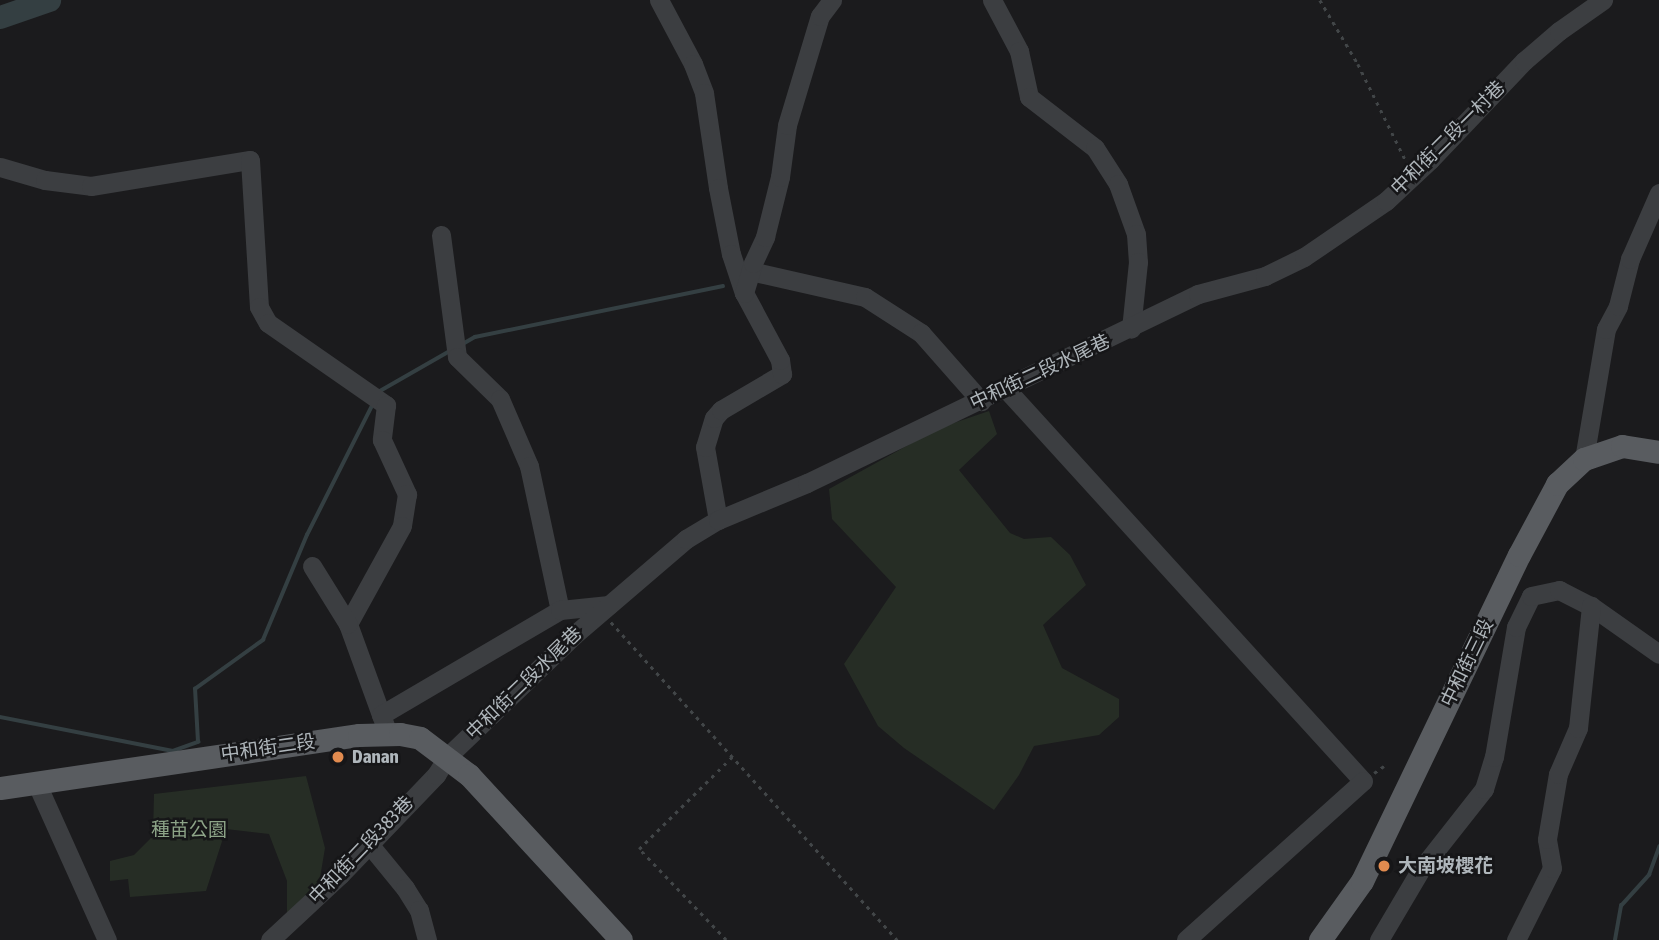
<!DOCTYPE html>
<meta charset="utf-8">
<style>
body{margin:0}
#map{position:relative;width:1659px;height:940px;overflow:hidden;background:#1b1b1d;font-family:"Asap Condensed","Noto Sans TC",sans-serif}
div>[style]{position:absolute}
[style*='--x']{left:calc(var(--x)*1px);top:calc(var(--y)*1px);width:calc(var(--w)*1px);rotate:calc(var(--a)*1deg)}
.green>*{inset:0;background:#262d25}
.stream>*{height:3.5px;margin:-1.75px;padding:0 1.75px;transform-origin:1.75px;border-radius:1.75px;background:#343f42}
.river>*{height:23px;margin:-11.5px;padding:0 11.5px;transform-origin:11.5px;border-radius:11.5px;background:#343f42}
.path>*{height:2.5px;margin-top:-1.25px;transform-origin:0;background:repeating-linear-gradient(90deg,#424648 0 3.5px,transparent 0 8.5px)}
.minor>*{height:19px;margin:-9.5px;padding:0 9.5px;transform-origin:9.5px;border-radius:9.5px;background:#3c3e41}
.major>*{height:23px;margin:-11.5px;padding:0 11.5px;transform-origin:11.5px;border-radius:11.5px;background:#595c60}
.dots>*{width:19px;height:19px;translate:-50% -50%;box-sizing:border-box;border:4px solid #161618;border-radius:50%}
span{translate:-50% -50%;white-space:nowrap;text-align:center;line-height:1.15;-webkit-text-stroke:5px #161618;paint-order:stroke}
.street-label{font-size:19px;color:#afb6bb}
.poi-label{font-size:19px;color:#afb6bb;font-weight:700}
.left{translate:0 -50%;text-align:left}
.park-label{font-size:19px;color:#8da488}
</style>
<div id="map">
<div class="green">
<i style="clip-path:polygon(989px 411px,997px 434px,959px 470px,1010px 533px,1024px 539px,1051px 537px,1070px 555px,1086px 585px,1043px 625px,1062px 668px,1119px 699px,1119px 717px,1099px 735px,1034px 746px,1019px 775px,994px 810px,904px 748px,878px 726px,844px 664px,896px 587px,832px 519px,829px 489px,939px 428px)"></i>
<i style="clip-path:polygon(306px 776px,325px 848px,319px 884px,287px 914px,287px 881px,269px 834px,226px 829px,206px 891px,130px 897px,128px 879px,110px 881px,110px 861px,134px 855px,153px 836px,154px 794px)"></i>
</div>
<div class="stream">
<i style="--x:461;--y:345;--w:16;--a:-30"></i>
<i style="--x:475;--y:337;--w:253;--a:-11.6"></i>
<i style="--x:380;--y:391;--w:78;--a:-29.8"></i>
<i style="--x:0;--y:717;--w:176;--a:11.1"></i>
<i style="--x:173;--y:751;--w:27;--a:-20"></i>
<i style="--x:198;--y:742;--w:53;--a:-93.2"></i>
<i style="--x:195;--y:689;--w:84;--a:-35.8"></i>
<i style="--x:263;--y:640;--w:114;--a:-67.3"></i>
<i style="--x:307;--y:535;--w:147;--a:-63.3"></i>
<i style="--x:1615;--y:940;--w:35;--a:-80"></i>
<i style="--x:1621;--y:906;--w:42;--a:-47.9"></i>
<i style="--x:1649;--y:875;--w:30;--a:-70"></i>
</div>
<div class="river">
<i style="--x:0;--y:17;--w:52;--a:-19.1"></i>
</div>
<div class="path">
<i style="--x:1320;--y:0;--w:74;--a:59.3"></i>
<i style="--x:1358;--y:64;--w:108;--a:63.7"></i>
<i style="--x:611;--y:622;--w:428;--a:48"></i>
<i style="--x:1374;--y:773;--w:12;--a:-35"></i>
<i style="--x:726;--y:940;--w:126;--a:-133.7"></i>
<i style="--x:639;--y:849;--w:131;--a:-44.7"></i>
</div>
<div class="minor">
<i style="--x:659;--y:0;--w:72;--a:62"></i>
<i style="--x:693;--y:64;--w:31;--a:69"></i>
<i style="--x:704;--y:93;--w:96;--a:81.6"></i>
<i style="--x:718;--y:188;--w:67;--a:78.9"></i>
<i style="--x:731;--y:254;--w:41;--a:71.6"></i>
<i style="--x:992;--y:0;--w:58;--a:62.1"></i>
<i style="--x:1019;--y:51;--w:47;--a:77.7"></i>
<i style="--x:1029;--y:97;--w:83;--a:37.7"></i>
<i style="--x:1095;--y:148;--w:43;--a:57.4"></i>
<i style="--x:1118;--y:184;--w:53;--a:70.2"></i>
<i style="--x:1136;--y:234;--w:28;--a:86"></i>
<i style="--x:1138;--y:262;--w:67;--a:96"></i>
<i style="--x:0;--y:167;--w:47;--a:16.1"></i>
<i style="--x:45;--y:180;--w:46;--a:7.4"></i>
<i style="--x:91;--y:186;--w:161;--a:-9.3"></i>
<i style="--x:250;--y:160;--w:147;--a:86.5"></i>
<i style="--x:259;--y:307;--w:18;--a:61"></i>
<i style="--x:268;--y:323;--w:144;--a:34.8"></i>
<i style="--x:386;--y:405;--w:35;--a:97"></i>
<i style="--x:382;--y:440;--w:60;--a:65.2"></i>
<i style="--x:407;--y:494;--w:32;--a:99"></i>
<i style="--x:402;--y:526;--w:112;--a:118.9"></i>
<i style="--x:348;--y:624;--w:117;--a:70"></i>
<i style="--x:441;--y:235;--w:123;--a:82.5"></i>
<i style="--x:457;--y:357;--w:60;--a:44.3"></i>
<i style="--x:500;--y:399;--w:73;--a:66.6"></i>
<i style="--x:529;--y:466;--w:147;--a:77.9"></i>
<i style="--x:750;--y:271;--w:118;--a:12.7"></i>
<i style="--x:865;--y:297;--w:67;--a:32.7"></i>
<i style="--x:921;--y:333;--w:91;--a:48.6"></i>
<i style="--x:1006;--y:389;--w:530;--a:47.68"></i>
<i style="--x:1363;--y:781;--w:238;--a:138.1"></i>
<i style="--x:1584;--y:459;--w:132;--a:-80.4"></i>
<i style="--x:1606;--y:329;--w:26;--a:-62"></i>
<i style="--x:1618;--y:306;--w:49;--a:-75.7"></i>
<i style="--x:1630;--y:259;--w:72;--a:-66.3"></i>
<i style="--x:718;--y:520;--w:74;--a:-100.1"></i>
<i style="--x:705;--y:447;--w:30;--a:-73"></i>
<i style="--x:714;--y:418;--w:11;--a:-49"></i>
<i style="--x:721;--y:410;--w:71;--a:-30.5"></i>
<i style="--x:782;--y:374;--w:14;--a:-98"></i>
<i style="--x:780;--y:360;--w:76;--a:-118.2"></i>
<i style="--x:744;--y:293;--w:31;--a:-73"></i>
<i style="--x:753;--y:263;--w:29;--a:-65"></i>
<i style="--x:765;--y:237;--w:62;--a:-76"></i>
<i style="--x:780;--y:177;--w:52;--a:-82.3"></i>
<i style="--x:787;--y:125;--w:114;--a:-73.2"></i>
<i style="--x:820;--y:16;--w:20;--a:-53"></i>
<i style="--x:312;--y:566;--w:68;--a:58.2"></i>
<i style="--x:381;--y:715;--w:208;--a:-30.4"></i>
<i style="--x:560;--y:610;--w:49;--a:-5.8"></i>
<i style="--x:36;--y:782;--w:173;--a:65.8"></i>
<i style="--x:369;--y:844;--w:57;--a:50.7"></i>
<i style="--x:405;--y:888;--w:26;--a:58"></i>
<i style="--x:419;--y:910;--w:31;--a:75"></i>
<i style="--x:270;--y:940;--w:96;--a:-42.9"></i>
<i style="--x:340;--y:875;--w:139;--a:-46.2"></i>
<i style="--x:436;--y:775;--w:22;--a:-58"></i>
<i style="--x:448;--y:756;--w:175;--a:-43.8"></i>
<i style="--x:574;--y:635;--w:148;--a:-40.6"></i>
<i style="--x:686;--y:539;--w:37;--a:-31"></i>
<i style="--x:718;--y:520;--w:96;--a:-22.6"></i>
<i style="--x:807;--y:483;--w:434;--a:-25.8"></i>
<i style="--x:1198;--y:294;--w:69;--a:-15"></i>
<i style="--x:1265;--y:276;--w:43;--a:-26"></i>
<i style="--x:1304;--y:257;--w:99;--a:-34.3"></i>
<i style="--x:1386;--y:201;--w:60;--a:-43"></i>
<i style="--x:1430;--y:160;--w:137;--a:-46.5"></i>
<i style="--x:1524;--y:61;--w:46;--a:-40.6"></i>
<i style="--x:1559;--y:31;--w:54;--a:-35.2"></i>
<i style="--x:1379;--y:940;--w:82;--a:-59.4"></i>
<i style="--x:1421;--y:869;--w:102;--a:-51.8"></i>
<i style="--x:1484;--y:789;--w:34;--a:-73"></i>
<i style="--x:1494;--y:757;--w:132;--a:-80.4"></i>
<i style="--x:1516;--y:627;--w:34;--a:-64"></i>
<i style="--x:1531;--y:596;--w:29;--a:-12"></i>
<i style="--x:1559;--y:590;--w:36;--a:27"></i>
<i style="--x:1591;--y:606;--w:83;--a:35.2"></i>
<i style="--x:1516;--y:940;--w:80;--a:-63.4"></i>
<i style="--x:1552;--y:868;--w:29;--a:-100"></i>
<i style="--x:1547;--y:839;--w:66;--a:-80.4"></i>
<i style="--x:1558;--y:774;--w:50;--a:-66.5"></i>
<i style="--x:1578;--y:728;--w:123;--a:-83.9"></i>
</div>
<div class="major">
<i style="--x:0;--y:788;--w:363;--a:-8.4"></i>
<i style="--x:359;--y:735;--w:41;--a:-1.4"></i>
<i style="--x:400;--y:734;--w:20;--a:11"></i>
<i style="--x:420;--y:738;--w:61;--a:37.1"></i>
<i style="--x:469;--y:775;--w:224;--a:47.3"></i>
<i style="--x:1320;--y:940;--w:72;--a:-54.6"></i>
<i style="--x:1362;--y:881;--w:362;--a:-64.3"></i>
<i style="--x:1519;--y:555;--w:81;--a:-61.8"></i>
<i style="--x:1557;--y:484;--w:37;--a:-43"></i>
<i style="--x:1584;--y:459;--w:40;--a:-18.9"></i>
<i style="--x:1622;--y:446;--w:37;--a:9"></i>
</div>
<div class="dots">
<i style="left:338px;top:757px;background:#e18b4f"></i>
<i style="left:1384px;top:866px;background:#e18b4f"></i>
</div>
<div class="street-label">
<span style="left:1448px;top:138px;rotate:-45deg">中和街二段一村巷</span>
<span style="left:1040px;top:372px;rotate:-25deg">中和街二段水尾巷</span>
<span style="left:1467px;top:663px;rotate:-64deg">中和街三段</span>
<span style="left:524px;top:683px;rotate:-44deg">中和街二段水尾巷</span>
<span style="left:268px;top:748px;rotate:-8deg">中和街二段</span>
<span style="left:361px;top:850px;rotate:-46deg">中和街二段383巷</span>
</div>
<div class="poi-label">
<span class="left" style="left:352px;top:757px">Danan</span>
<span class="left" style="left:1398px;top:866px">大南坡櫻花</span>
</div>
<div class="park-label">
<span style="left:189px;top:830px">種苗公園</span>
</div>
</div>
